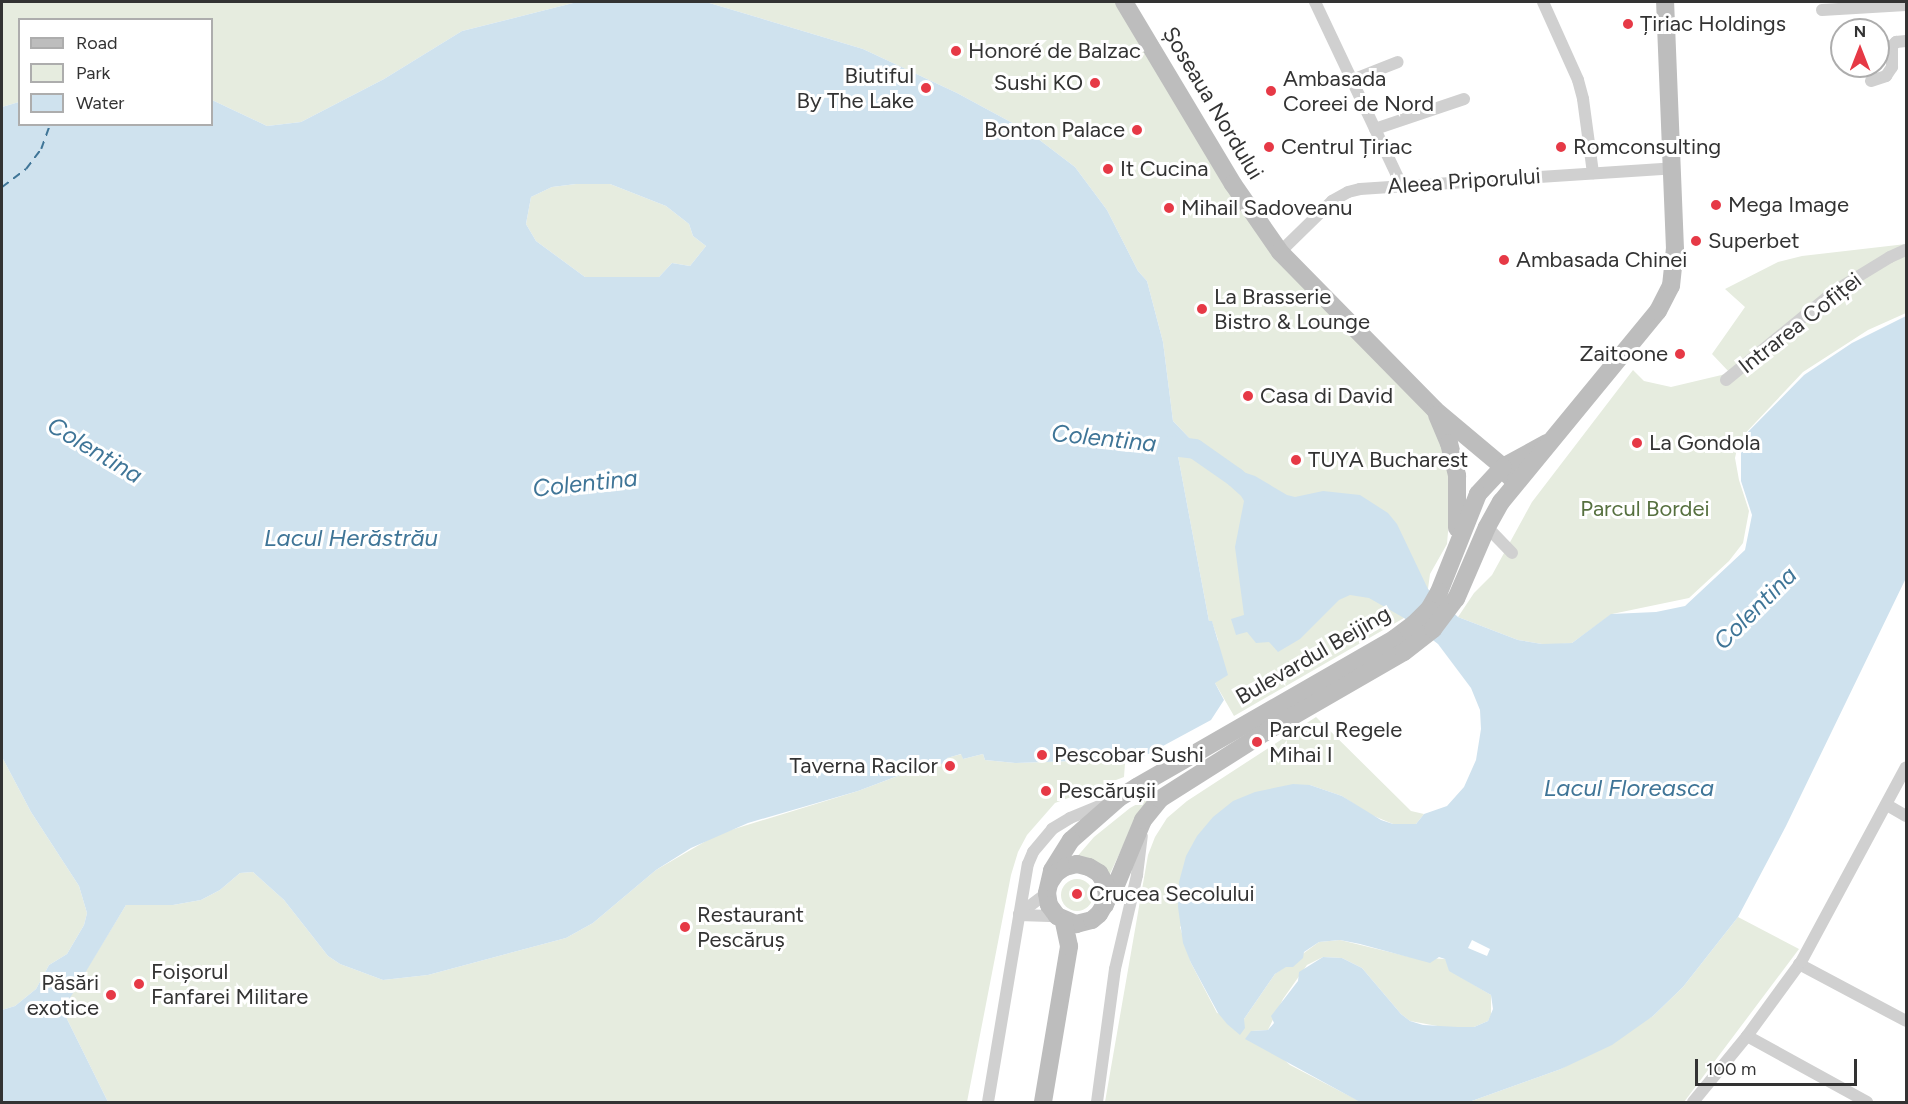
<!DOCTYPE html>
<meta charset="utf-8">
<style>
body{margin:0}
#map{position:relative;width:1908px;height:1104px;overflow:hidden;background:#fff;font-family:Figtree,sans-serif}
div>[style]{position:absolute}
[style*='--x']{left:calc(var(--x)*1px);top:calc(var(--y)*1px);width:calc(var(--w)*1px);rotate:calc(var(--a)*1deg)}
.green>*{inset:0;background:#e6ecdf}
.round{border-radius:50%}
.water>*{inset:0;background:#cfe2ee}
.pier>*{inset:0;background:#fff}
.river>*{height:20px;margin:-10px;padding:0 10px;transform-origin:10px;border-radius:10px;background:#cfe2ee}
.ferry>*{height:1.5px;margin-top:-0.75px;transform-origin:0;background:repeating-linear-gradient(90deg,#3f7597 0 8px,transparent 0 14px)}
.street>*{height:12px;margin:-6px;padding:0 6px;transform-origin:6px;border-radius:6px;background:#d0d0d0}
.secondary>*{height:18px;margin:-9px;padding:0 9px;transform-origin:9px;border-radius:9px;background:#bdbdbd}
.dots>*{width:16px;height:16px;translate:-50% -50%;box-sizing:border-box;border:3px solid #fff;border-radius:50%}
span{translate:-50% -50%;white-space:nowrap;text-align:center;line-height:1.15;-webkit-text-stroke:6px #fff;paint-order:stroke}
.poi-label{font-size:22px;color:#333}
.left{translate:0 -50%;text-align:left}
.right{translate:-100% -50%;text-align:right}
.street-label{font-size:22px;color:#333}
.park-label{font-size:22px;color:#56703f}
.water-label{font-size:24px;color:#3f7597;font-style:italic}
.frame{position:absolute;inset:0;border:3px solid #333;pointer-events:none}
.legend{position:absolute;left:18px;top:18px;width:195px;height:108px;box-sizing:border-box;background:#fff;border:2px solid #adadad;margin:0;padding:8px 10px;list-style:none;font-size:18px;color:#333}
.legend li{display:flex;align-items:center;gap:12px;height:30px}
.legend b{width:30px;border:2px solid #adadad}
.north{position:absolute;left:1830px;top:18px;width:60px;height:60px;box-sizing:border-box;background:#fff;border:2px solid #adadad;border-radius:50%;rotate:0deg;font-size:16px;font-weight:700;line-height:24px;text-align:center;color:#333}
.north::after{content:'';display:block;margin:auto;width:21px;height:27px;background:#e63946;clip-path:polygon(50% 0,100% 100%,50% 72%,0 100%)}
.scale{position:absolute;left:1695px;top:1059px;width:162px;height:27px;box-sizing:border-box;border:3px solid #333;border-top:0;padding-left:8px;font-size:18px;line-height:21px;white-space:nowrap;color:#333;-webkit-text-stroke:4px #fff;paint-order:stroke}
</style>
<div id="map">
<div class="green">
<i style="clip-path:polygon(2px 2px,577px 2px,462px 31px,384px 79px,301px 122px,267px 126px,212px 100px,212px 20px,20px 20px,19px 102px,2px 107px)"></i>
<i style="clip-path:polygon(706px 2px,1117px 2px,1223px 184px,1428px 413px,1439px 432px,1452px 485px,1447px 544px,1430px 574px,1428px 589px,1416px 605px,1404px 618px,1234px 716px,1215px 683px,1218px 640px,1212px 622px,1209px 621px,1178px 456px,1183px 450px,1193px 452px,1197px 446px,1173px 421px,1163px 342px,1147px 281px,1138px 271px,1107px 210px,1075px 167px,1029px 132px,957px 93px,863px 49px)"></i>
<i style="clip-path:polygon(576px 184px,610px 184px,666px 206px,689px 224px,693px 236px,706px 246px,690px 266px,672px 263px,659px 277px,585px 277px,536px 241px,526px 224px,531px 197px,552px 187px)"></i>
<i style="clip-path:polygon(1906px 244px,1906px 313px,1868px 330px,1803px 372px,1739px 440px,1735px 458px,1739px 480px,1749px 511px,1743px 543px,1729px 561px,1689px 598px,1612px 614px,1572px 643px,1561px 644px,1542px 644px,1518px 640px,1458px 617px,1474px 593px,1492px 575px,1532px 502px,1633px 370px,1644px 381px,1671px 387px,1730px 373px,1712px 354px,1745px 307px,1725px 289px,1778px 262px,1802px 256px)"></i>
<i style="clip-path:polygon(1316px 717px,1411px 811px,1424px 814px,1416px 824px,1393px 824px,1369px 814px,1342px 796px,1310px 785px,1180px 927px,1191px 963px,1217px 1013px,1244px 1019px,1275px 974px,1319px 942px,1340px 940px,1410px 957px,1445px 959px,1464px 979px,1491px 995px,1491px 1015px,1488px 1021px,1474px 1027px,1443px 1027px,1410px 1021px,1401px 1014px,1362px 968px,1342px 958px,1323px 957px,1307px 965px,1283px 999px,1268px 1030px,1251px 1031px,1290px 1065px,1361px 1102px,1105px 1102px,1148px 855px,1155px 837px,1167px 818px,1187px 801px)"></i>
<i style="clip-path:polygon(962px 754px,963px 759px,983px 754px,985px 760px,1015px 763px,1074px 761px,1125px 763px,1124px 777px,1055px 803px,1027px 835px,1018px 852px,1011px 875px,967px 1102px,108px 1102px,67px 1019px,66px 1003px,126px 905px,173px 905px,201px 900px,220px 890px,240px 873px,253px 872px,284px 900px,328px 956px,340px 964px,383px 980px,428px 975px,566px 938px,593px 923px,656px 870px,718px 834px,858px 791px,946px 758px)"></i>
<i style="clip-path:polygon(2px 757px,31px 812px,79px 886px,87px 913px,84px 925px,67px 954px,49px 965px,36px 989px,15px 1006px,2px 1010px)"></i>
<i style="clip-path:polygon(1162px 790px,1129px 833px,1108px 878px,1075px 859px,1094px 837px,1130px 808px)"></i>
<i class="round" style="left:1061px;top:879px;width:32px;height:32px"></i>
<i style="clip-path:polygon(1738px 917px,1799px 949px,1684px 1102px,1469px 1102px,1561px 1069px,1653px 1016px,1683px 987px)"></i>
</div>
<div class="water">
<i style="clip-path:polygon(evenodd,577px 2px,706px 2px,863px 49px,957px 93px,1029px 132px,1075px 167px,1107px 210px,1138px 271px,1147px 281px,1163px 342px,1173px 421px,1197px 446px,1193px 452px,1183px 450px,1178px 456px,1209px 621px,1212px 621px,1228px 675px,1215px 683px,1224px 700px,1211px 720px,1137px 760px,1125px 763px,1074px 761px,1015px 763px,985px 760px,983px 754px,963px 759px,961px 754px,947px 758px,947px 762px,933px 767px,903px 774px,858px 791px,748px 823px,691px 848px,656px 870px,593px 923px,566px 938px,428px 975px,383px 980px,340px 964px,328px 956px,284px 900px,253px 872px,240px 873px,220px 890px,201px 900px,173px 905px,126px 905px,67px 1003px,65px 1010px,67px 1019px,108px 1102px,2px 1102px,2px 1010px,15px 1006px,36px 989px,49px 965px,67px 954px,84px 925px,87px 913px,79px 886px,31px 812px,2px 757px,2px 107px,19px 102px,20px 124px,212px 124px,212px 100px,267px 126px,301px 122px,384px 79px,462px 31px,577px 2px,576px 184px,610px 184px,666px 206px,689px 224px,693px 236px,706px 246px,690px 266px,672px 263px,659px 277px,585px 277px,536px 241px,526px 224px,531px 197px,552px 187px,576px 184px)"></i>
<i style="clip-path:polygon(1906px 316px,1906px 578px,1786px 826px,1738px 917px,1683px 987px,1653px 1016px,1612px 1045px,1561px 1069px,1469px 1102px,1360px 1102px,1245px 1039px,1251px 1031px,1268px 1030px,1274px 1023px,1271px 1016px,1298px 981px,1299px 972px,1323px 957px,1342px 958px,1362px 968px,1401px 1014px,1410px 1021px,1423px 1025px,1458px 1027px,1474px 1027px,1488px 1021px,1493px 1009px,1491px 995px,1449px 971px,1445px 959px,1439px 957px,1430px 963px,1360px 944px,1340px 940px,1319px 942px,1304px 952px,1303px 958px,1293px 967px,1286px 967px,1275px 974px,1244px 1019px,1245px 1028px,1240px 1035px,1227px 1024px,1218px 1013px,1191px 963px,1183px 943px,1178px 907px,1179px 882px,1186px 856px,1197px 836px,1213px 817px,1233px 801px,1255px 792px,1293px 784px,1310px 785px,1342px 796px,1381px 820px,1393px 824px,1416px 824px,1424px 814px,1447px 806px,1464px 787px,1476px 760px,1481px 729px,1480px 710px,1471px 688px,1438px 644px,1404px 618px,1369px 598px,1350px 595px,1339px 600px,1300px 639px,1278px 652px,1269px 642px,1256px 643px,1247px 632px,1236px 635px,1231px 619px,1244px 615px,1235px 547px,1244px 501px,1233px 481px,1240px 471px,1255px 476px,1287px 495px,1295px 497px,1323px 491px,1360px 495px,1388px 513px,1397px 524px,1428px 589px,1458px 617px,1518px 640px,1542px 644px,1572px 643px,1611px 614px,1656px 612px,1685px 606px,1745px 550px,1752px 515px,1741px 481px,1741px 439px,1804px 375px,1852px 343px)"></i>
</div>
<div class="pier">
<i style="clip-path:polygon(1472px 940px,1490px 949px,1487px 956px,1468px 948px)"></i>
</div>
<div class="river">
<i style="--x:1171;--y:446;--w:24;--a:7"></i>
<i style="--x:1195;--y:449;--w:49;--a:35"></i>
<i style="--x:1235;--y:477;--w:27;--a:42"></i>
</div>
<div class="ferry">
<i style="--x:2;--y:187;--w:30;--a:-37"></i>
<i style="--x:26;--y:169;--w:25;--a:-53"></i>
<i style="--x:41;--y:149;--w:27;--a:-70"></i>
</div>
<div class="street">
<i style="--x:1315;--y:2;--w:201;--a:64.7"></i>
<i style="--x:1543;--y:2;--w:85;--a:65.8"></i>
<i style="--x:1578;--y:80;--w:20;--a:75"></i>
<i style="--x:1583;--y:99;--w:75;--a:82.3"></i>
<i style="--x:1822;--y:10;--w:84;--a:-3.4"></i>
<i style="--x:1352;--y:80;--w:49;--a:-21.4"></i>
<i style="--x:1871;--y:81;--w:16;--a:-18"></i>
<i style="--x:1886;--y:76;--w:11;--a:-56"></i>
<i style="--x:1892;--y:67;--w:21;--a:-90"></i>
<i style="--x:1892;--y:46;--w:6;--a:-45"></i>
<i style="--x:1896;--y:42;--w:10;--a:-6"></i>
<i style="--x:1375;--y:129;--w:94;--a:-18.6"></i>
<i style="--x:1280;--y:252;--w:73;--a:-44.4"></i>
<i style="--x:1332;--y:201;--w:18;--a:-29"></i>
<i style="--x:1348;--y:192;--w:12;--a:-14"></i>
<i style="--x:1360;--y:189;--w:314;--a:-3.8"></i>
<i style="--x:1726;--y:380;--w:142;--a:-39.3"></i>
<i style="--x:1836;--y:290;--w:63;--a:-31.4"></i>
<i style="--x:1890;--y:257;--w:17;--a:-24"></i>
<i style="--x:1487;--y:527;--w:36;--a:46"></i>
<i style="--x:1887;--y:805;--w:22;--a:30"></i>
<i style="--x:1019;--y:914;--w:35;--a:-37"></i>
<i style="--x:1019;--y:915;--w:38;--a:2"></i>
<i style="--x:1799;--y:964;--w:121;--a:28"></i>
<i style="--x:1747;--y:1036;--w:137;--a:28.8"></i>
<i style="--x:988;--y:1102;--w:241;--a:-80.5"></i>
<i style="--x:1028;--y:864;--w:13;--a:-67"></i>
<i style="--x:1033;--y:852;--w:30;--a:-50"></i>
<i style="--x:1052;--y:829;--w:21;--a:-31"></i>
<i style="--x:1070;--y:818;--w:42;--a:-22.3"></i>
<i style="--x:1097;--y:1102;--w:134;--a:-82.3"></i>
<i style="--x:1115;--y:969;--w:97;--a:-76.8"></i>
<i style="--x:1137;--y:875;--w:39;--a:-83"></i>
<i style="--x:1693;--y:1102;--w:85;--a:-50.7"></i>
<i style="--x:1747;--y:1036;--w:92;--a:-53.9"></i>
<i style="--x:1801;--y:962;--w:221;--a:-61.7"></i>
</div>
<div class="secondary">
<i style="--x:1124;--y:2;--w:212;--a:59.1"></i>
<i style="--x:1233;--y:184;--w:83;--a:55.3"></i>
<i style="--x:1280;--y:252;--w:221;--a:45.5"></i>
<i style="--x:1435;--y:410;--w:89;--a:40"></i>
<i style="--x:1503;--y:467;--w:11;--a:56"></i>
<i style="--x:1437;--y:415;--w:30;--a:67"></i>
<i style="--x:1449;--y:443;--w:34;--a:76"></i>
<i style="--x:1457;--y:476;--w:52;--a:90"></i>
<i style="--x:1547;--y:443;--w:50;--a:151.4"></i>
<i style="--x:1503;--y:467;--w:37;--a:133"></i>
<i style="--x:1478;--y:494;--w:105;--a:111.7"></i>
<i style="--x:1439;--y:592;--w:20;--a:120"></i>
<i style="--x:1429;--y:609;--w:21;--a:135"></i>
<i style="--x:1414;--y:624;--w:25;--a:143"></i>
<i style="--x:1394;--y:639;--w:297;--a:150.1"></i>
<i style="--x:1137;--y:787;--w:21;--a:149"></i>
<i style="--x:1119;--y:798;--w:64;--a:138.8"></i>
<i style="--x:1071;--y:840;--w:36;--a:122"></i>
<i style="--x:1052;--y:871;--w:23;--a:103"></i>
<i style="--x:1047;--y:893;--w:12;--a:81"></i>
<i style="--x:1049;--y:905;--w:14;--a:54"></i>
<i style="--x:1057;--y:916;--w:21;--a:23"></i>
<i style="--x:1076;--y:924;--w:16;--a:-14"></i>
<i style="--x:1092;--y:920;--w:9;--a:-41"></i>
<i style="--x:1099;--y:914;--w:34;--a:-60"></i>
<i style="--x:1116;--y:885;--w:70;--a:-67.4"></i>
<i style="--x:1143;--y:820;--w:27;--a:-51"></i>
<i style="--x:1160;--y:799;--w:127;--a:-32.4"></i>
<i style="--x:1267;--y:731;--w:158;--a:-30"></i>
<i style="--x:1404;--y:652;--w:37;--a:-38"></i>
<i style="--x:1433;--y:629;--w:38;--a:-53"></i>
<i style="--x:1456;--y:599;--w:78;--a:-66.7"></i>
<i style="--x:1487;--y:527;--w:29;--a:-61"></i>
<i style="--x:1501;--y:502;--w:247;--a:-50.6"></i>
<i style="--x:1658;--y:311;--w:28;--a:-63"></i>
<i style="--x:1671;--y:286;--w:37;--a:-84"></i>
<i style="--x:1675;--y:249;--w:247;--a:-92.3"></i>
<i style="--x:1050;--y:882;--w:11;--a:-56"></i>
<i style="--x:1056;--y:873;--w:11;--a:-34"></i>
<i style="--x:1065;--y:867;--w:12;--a:-14"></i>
<i style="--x:1077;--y:864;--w:12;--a:14"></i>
<i style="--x:1089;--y:867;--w:12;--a:31"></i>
<i style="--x:1099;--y:873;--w:12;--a:59"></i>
<i style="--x:1105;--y:883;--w:12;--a:81"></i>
<i style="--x:1107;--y:895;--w:10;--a:101"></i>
<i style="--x:1043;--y:1102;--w:158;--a:-80.5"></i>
<i style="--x:1069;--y:946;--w:25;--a:-102"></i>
</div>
<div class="dots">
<i style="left:1628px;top:24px;background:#e63946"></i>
<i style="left:956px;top:51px;background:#e63946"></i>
<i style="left:1095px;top:83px;background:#e63946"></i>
<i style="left:926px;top:88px;background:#e63946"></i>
<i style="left:1271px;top:91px;background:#e63946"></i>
<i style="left:1137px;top:130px;background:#e63946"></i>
<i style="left:1269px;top:147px;background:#e63946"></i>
<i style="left:1561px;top:147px;background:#e63946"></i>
<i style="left:1108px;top:169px;background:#e63946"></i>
<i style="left:1716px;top:205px;background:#e63946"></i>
<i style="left:1169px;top:208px;background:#e63946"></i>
<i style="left:1696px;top:241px;background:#e63946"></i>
<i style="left:1504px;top:260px;background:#e63946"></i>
<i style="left:1202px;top:309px;background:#e63946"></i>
<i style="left:1680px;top:354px;background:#e63946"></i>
<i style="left:1248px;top:396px;background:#e63946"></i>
<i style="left:1637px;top:443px;background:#e63946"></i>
<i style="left:1296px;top:460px;background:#e63946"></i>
<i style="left:1257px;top:742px;background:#e63946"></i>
<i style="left:1042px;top:755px;background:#e63946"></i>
<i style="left:950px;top:766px;background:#e63946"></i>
<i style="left:1046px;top:791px;background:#e63946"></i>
<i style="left:1077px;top:894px;background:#e63946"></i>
<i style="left:685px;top:927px;background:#e63946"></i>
<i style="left:139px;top:984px;background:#e63946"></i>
<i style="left:111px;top:995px;background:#e63946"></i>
</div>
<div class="poi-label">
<span class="left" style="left:1640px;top:24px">Țiriac Holdings</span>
<span class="left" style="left:968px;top:51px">Honoré de Balzac</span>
<span class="right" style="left:914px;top:88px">Biutiful<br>By The Lake</span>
<span class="left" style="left:1283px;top:91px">Ambasada<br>Coreei de Nord</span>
<span class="right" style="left:1083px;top:83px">Sushi KO</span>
<span class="right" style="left:1125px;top:130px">Bonton Palace</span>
<span class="left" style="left:1281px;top:147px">Centrul Țiriac</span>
<span class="left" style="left:1573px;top:147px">Romconsulting</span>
<span class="left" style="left:1120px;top:169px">It Cucina</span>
<span class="left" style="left:1728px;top:205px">Mega Image</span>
<span class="left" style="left:1181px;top:208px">Mihail Sadoveanu</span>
<span class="left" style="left:1708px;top:241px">Superbet</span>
<span class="left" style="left:1516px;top:260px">Ambasada Chinei</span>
<span class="left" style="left:1214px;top:309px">La Brasserie<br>Bistro &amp; Lounge</span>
<span class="right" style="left:1668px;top:354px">Zaitoone</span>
<span class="left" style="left:1260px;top:396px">Casa di David</span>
<span class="left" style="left:1649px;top:443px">La Gondola</span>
<span class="left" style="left:1308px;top:460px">TUYA Bucharest</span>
<span class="left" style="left:1269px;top:742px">Parcul Regele<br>Mihai I</span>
<span class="left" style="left:1054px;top:755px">Pescobar Sushi</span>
<span class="right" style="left:938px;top:766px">Taverna Racilor</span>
<span class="left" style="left:1058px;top:791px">Pescărușii</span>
<span class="left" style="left:1089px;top:894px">Crucea Secolului</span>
<span class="left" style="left:697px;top:927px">Restaurant<br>Pescăruș</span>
<span class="left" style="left:151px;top:984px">Foișorul<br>Fanfarei Militare</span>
<span class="right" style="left:99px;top:995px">Păsări<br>exotice</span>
</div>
<div class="street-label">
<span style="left:1213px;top:103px;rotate:59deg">Șoseaua Nordului</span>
<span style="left:1464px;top:181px;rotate:-4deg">Aleea Priporului</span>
<span style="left:1800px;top:323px;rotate:-38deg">Intrarea Cofiței</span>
<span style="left:1313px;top:655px;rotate:-30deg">Bulevardul Beijing</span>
</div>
<div class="park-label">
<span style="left:1645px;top:509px">Parcul Bordei</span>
</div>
<div class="water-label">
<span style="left:1104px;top:438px;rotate:6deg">Colentina</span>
<span style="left:95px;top:450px;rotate:31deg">Colentina</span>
<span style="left:585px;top:483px;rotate:-6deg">Colentina</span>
<span style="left:351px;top:538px">Lacul Herăstrău</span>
<span style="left:1755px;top:608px;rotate:-45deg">Colentina</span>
<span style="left:1629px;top:788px">Lacul Floreasca</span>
</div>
<div class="frame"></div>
<ul class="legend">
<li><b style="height:8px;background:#bdbdbd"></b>Road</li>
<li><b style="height:16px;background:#e6ecdf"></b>Park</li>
<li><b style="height:16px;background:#cfe2ee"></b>Water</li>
</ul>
<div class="north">N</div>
<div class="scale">100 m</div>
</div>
